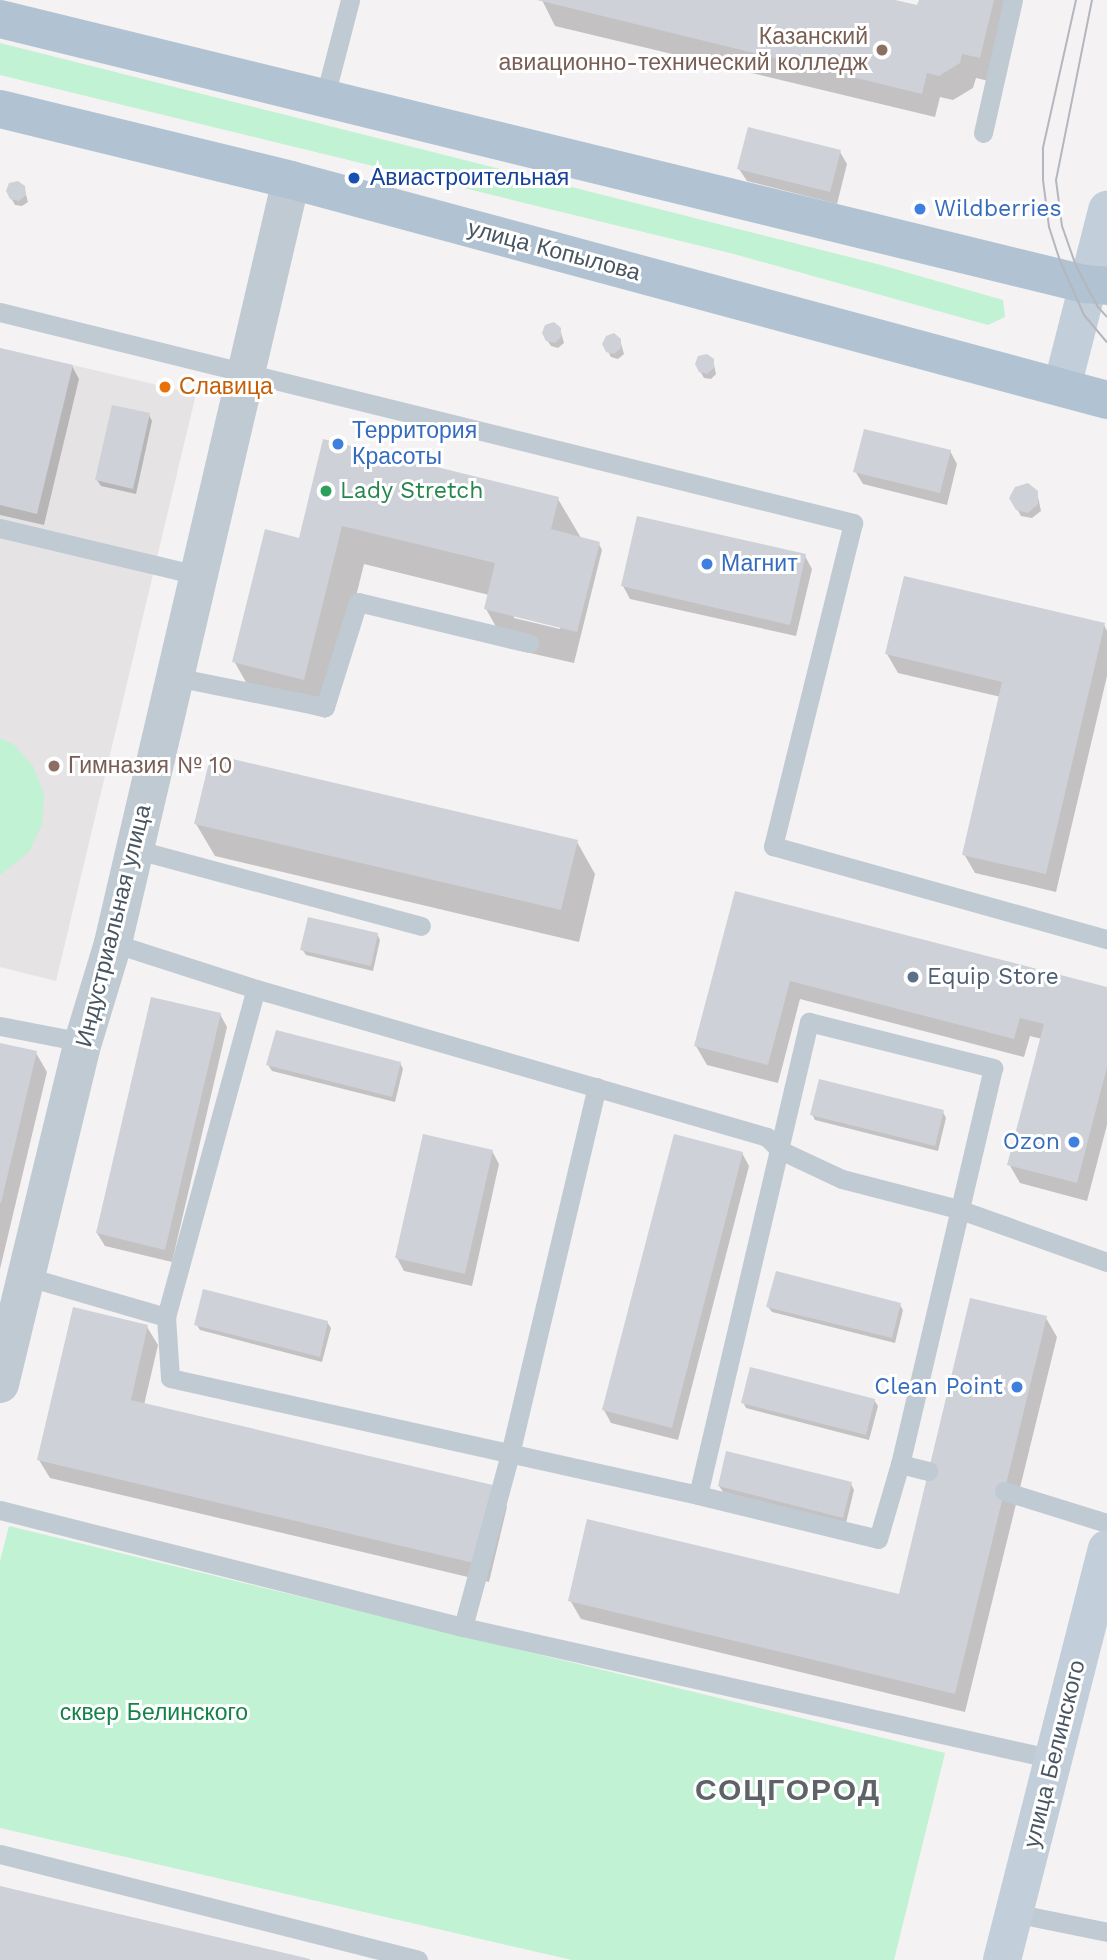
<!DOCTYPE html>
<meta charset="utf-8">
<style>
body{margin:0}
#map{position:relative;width:1107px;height:1960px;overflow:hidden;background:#f4f2f2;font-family:"Work Sans",sans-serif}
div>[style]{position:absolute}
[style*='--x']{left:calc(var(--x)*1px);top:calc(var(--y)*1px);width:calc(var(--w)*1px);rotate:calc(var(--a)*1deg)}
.education>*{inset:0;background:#e5e3e4}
.green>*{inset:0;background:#c0f2d3}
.shadow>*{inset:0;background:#0003}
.building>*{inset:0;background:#ced1d7}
.lane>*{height:19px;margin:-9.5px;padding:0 9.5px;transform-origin:9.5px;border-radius:9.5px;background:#c0cad2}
.street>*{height:38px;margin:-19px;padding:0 19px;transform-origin:19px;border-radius:19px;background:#c0cad2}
.secondary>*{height:38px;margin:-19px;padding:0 19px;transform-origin:19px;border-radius:19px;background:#c2ced9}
.primary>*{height:38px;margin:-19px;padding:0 19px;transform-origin:19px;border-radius:19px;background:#b1c2d2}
.tram>*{height:2px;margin:-1px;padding:0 1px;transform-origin:1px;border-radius:1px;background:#b4b7bd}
.dots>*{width:19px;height:19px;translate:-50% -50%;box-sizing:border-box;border:4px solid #fff;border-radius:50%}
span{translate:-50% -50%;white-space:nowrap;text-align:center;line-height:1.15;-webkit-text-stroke:6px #fff;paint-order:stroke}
.education-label{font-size:23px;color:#785e54}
.right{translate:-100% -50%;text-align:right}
.left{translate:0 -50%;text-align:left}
.transit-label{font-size:23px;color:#164399}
.shop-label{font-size:23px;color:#366cbe}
.street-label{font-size:23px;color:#495661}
.food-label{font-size:23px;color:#c56008}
.leisure-label{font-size:23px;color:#27864d}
.service-label{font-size:23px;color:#4e5e75}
.park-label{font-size:23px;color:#138348}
.district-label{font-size:30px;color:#5e6368;font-weight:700;letter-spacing:2px}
</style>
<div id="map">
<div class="education">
<i style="clip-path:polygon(0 348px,196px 394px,56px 981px,0 967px)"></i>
</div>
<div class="green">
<i style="clip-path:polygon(0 43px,881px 265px,1003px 300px,1005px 317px,988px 325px,734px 254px,0 75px)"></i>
<i style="clip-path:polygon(0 738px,13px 744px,33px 766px,44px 794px,42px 824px,29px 852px,0 875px)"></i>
<i style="clip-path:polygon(9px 1526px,945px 1753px,894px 1960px,572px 1960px,0 1828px,0 1561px)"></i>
</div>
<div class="shadow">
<i style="clip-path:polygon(542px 0,888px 0,919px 7px,920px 0,1013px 0,993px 82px,976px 78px,973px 88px,953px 100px,940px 97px,935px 117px,555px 26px)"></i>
<i style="clip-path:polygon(840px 152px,847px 164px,837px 204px,747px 181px,739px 169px)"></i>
<i style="clip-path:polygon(24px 187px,28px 202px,22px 206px,15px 205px,11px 198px)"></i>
<i style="clip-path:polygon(560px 329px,564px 343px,558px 348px,551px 346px,547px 340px)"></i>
<i style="clip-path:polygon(620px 340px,624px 354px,618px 359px,611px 357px,604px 344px)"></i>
<i style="clip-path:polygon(0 349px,72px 366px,79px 379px,44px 525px,0 515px)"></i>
<i style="clip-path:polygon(713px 360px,716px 374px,711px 379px,704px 378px,696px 364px)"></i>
<i style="clip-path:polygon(149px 415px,152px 421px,136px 494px,101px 486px,97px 480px)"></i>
<i style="clip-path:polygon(evenodd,324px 441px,558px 499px,581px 538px,599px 544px,602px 550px,574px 663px,508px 648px,486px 609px,489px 595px,364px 564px,326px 718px,256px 700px,234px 661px,300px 540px,324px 441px,514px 614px,561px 625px,560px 629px,514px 618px,514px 614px)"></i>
<i style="clip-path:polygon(950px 451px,957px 464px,947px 505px,863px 484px,855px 471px)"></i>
<i style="clip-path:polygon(1037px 492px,1041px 511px,1032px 518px,1021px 516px,1011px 498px)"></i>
<i style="clip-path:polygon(805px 556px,812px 569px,796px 636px,630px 599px,623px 586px)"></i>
<i style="clip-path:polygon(1104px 625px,1107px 631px,1107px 676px,1056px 892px,975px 873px,964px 854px,1001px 697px,898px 673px,887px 654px)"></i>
<i style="clip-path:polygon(196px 824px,577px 842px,595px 874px,579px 942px,215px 856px)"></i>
<i style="clip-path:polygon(736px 893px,1107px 989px,1107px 1125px,1087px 1201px,1020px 1183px,1009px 1164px,1042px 1039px,1030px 1036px,1024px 1057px,800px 999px,778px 1083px,707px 1065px,696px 1046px)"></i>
<i style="clip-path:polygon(377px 934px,380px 940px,373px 971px,306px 955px,302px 949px)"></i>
<i style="clip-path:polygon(220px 1014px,227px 1027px,172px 1262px,105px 1246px,97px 1233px)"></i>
<i style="clip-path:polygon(0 1044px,36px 1053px,47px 1072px,0 1269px)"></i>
<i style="clip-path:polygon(400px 1063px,403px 1069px,395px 1102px,272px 1071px,268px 1065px)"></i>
<i style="clip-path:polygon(943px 1112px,946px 1118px,938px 1151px,815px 1120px,812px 1114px)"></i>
<i style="clip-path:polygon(492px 1151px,499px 1164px,472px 1286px,404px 1271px,397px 1258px)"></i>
<i style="clip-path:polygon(742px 1153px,749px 1166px,678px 1440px,611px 1423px,604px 1410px)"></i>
<i style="clip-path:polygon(900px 1305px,903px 1310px,895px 1343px,772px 1312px,768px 1307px)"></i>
<i style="clip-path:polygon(1046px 1318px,1057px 1337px,965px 1712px,581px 1619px,570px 1600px,900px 1596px)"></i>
<i style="clip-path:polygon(327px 1322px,331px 1328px,322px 1362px,200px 1330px,196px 1324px)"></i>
<i style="clip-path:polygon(147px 1327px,158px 1345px,144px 1405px,496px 1488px,507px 1507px,489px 1582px,50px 1478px,39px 1460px)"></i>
<i style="clip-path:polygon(874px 1400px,878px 1406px,869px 1440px,746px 1408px,743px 1402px)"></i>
<i style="clip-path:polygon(851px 1484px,854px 1490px,846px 1523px,723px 1492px,719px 1486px)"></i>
</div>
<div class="building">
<i style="clip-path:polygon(537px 0,895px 0,917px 5px,919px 0,994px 0,980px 58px,962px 54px,960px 63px,939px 76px,927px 73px,922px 94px)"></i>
<i style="clip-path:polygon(748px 127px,841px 150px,830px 192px,737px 169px)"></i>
<i style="clip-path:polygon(18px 181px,25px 186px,26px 195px,19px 201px,10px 199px,6px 191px,9px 183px)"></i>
<i style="clip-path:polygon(554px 322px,561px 328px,561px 337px,555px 343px,546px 341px,542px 333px,545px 325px)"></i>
<i style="clip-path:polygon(614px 333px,621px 339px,621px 348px,614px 354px,606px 352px,602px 344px,606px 336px)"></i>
<i style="clip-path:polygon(0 348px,73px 365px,37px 514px,0 505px)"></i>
<i style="clip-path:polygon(707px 354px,714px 359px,714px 368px,707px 374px,699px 372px,695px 364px,698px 356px)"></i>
<i style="clip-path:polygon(112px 405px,150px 413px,133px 489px,95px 480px)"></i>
<i style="clip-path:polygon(864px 429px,951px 450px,940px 493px,853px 472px)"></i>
<i style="clip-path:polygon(323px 439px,559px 497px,551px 529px,600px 542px,577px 632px,484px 609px,495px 563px,342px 526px,304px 680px,232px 662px,265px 529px,299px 538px)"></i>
<i style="clip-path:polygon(1028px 483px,1038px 491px,1038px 504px,1028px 513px,1016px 510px,1009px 498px,1015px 487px)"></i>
<i style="clip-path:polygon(637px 516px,806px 554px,790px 625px,621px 586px)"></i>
<i style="clip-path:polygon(904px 576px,1105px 623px,1046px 874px,962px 855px,1002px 682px,885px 654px)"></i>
<i style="clip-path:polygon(211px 754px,578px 840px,561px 910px,194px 824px)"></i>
<i style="clip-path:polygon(735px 891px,1107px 987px,1107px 1067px,1077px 1183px,1007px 1165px,1044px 1024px,1020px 1018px,1014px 1039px,790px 981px,768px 1065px,694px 1046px)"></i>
<i style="clip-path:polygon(308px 917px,378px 933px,371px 966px,300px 950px)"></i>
<i style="clip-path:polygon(151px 997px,221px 1013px,165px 1250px,96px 1233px)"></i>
<i style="clip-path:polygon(276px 1030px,401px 1062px,392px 1097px,266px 1065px)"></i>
<i style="clip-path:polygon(0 1043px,37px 1051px,1px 1203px,0 1203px)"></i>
<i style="clip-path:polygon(819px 1079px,944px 1110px,935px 1146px,810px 1115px)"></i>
<i style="clip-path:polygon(423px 1134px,493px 1150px,465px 1274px,395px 1258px)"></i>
<i style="clip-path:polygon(674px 1134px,743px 1152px,672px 1428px,602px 1410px)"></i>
<i style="clip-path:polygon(776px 1271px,901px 1303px,892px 1338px,766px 1307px)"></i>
<i style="clip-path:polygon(203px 1289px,328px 1321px,320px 1357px,194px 1325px)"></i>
<i style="clip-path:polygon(970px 1298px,1047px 1316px,955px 1694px,568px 1601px,587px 1519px,899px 1594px)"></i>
<i style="clip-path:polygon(73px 1307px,148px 1325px,131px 1400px,497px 1486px,478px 1564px,37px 1460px)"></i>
<i style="clip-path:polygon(750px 1367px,875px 1399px,866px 1435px,741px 1403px)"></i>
<i style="clip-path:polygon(726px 1451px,852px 1482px,843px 1518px,718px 1486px)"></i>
<i style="clip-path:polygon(0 1886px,310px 1959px,310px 1960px,0 1960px)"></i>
</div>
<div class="lane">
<i style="--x:324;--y:100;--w:103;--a:-75.4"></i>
<i style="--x:983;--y:133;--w:136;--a:-77.3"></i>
<i style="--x:0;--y:312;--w:879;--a:13.89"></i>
<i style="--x:853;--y:523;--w:333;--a:103.9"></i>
<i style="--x:773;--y:846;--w:347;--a:15.6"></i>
<i style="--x:0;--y:528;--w:204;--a:13.4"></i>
<i style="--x:175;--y:677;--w:153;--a:11.3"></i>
<i style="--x:325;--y:707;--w:110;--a:-72.6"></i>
<i style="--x:358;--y:602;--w:176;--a:13.5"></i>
<i style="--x:134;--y:849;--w:297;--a:15"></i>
<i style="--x:113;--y:943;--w:150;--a:17.8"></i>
<i style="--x:256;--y:989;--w:532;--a:16.15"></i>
<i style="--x:767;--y:1137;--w:18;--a:45"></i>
<i style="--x:780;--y:1150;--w:68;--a:25.1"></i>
<i style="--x:842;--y:1179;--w:120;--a:14.5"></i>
<i style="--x:958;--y:1209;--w:158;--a:19.6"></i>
<i style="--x:0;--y:1026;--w:85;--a:10.9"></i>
<i style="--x:28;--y:1277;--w:144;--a:16.2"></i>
<i style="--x:166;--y:1317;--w:61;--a:86.2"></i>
<i style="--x:170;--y:1378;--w:541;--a:12.49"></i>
<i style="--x:698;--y:1495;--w:185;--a:13.7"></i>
<i style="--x:878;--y:1539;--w:78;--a:-73.7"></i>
<i style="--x:900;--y:1464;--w:29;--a:14"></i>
<i style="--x:166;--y:1317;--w:340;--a:-74.7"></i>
<i style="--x:1004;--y:1491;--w:108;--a:17.3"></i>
<i style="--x:698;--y:1495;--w:486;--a:-76.8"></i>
<i style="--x:809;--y:1022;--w:190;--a:14"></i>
<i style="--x:993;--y:1068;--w:407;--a:103.2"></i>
<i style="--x:0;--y:1510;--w:478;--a:14.2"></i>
<i style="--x:463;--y:1627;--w:605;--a:12.61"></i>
<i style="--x:463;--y:1627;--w:179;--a:-74.8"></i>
<i style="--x:510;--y:1454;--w:377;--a:-76.7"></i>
<i style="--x:0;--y:1854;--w:431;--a:14.2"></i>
<i style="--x:1014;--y:1913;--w:95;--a:11.5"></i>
</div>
<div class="street">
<i style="--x:0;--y:1384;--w:352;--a:-76.4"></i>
<i style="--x:83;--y:1042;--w:103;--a:-73.1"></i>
<i style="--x:113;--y:943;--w:783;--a:-76.87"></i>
</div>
<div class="secondary">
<i style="--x:1062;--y:387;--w:183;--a:-75.7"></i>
<i style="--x:1002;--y:1960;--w:424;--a:-75.7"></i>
</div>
<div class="primary">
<i style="--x:0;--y:19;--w:1117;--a:13.73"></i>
<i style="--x:1085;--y:284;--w:22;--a:5"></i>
<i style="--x:0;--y:109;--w:300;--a:13.7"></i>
<i style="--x:291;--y:180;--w:845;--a:15.09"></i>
</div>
<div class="tram">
<i style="--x:1076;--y:0;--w:152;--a:102.6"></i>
<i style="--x:1043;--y:148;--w:32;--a:90"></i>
<i style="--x:1043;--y:180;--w:47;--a:82.7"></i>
<i style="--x:1049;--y:227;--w:38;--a:72"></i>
<i style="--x:1061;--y:263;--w:57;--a:66.1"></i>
<i style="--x:1084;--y:315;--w:35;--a:50"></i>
<i style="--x:1092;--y:0;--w:184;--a:101.3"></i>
<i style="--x:1056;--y:180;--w:46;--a:82.6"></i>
<i style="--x:1062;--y:226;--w:42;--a:70.7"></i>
<i style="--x:1076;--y:266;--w:47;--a:61.8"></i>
<i style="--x:1098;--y:307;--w:13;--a:48"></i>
</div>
<div class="dots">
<i style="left:882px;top:50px;background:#8d6e63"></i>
<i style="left:354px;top:178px;background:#1a4fb4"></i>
<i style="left:920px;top:209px;background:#3f7fe0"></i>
<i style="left:165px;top:387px;background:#e8710a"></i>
<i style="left:338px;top:444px;background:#3f7fe0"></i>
<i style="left:326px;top:491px;background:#2e9e5b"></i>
<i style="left:707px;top:564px;background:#3f7fe0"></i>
<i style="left:54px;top:766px;background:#8d6e63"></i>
<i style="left:913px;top:977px;background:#5c6f8a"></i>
<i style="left:1074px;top:1142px;background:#3f7fe0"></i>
<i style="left:1017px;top:1387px;background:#3f7fe0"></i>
</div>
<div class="education-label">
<span class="right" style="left:868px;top:50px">Казанский<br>авиационно-технический колледж</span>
<span class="left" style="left:68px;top:766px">Гимназия № 10</span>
</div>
<div class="transit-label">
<span class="left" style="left:370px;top:178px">Авиастроительная</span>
</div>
<div class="shop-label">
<span class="left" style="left:934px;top:209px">Wildberries</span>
<span class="left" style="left:352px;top:444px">Территория<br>Красоты</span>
<span class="left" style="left:721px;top:564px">Магнит</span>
<span class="right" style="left:1060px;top:1142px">Ozon</span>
<span class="right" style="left:1003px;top:1387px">Clean Point</span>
</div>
<div class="street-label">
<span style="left:554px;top:251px;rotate:15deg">улица Копылова</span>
<span style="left:114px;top:926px;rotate:-76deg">Индустриальная улица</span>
<span style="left:1055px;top:1754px;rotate:-76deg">улица Белинского</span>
</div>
<div class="food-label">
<span class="left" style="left:179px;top:387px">Славица</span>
</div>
<div class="leisure-label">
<span class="left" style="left:340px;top:491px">Lady Stretch</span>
</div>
<div class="service-label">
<span class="left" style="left:927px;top:977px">Equip Store</span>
</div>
<div class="park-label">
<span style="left:154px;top:1713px">сквер Белинского</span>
</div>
<div class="district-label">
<span style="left:788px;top:1790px">СОЦГОРОД</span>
</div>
</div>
